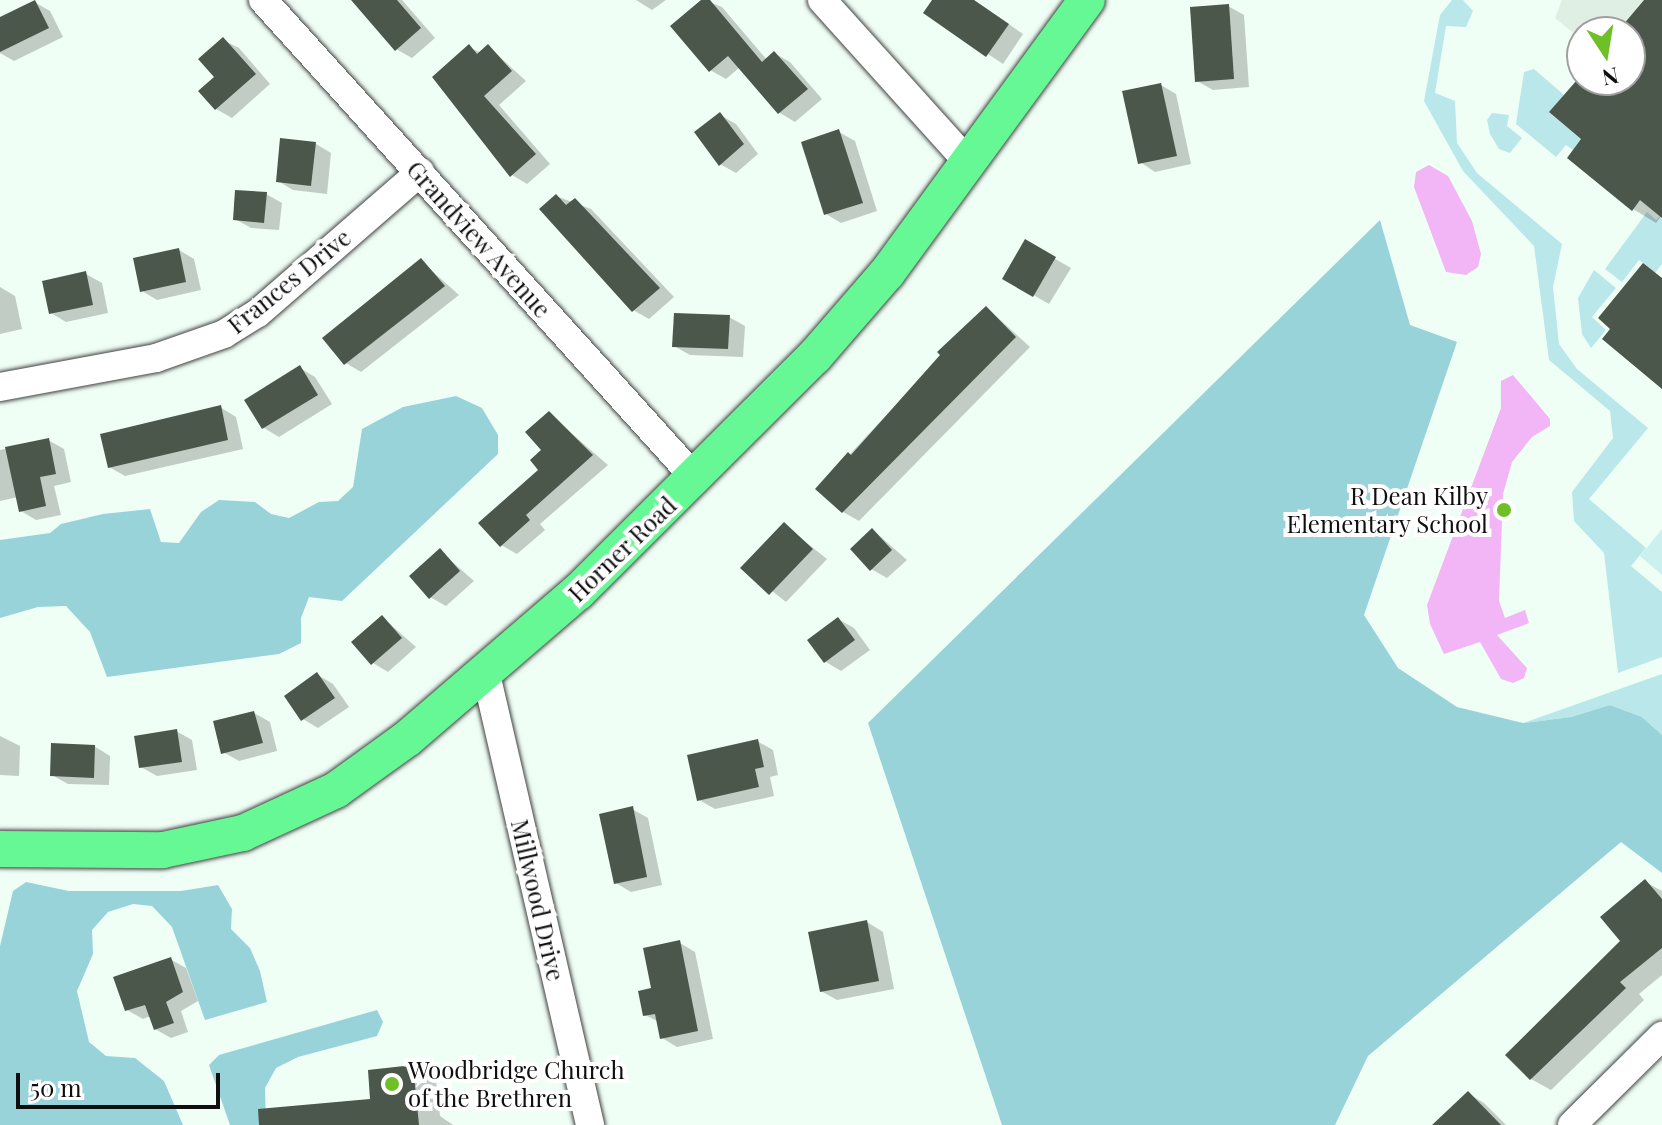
<!DOCTYPE html>
<style>
body{margin:0}
#map{position:relative;width:1662px;height:1125px;overflow:hidden;background:#f0fff6;font-family:"Playfair Display",serif}
div>[style]{position:absolute}
[style*='--x']{left:calc(var(--x)*1px);top:calc(var(--y)*1px);width:calc(var(--w)*1px);rotate:calc(var(--a)*1deg)}
.green>*{inset:0;background:#b9e7ea}
.forest>*{inset:0;background:#99d3da}
.pitch>*{inset:0;background:#cbf1ee}
.plaza>*{inset:0;background:#dfefe4}
.water>*{inset:0;background:#f2b5f6}
.shadow>*{inset:0;background:#0003}
.building>*{inset:0;background:#4b574b}
.roads{filter:drop-shadow(0 0 2px #424242) drop-shadow(0 0 2px #424242)}
.minor>*{height:28px;margin:-14px;padding:0 14px;transform-origin:14px;border-radius:14px;background:#fff}
.major>*{height:36px;margin:-18px;padding:0 18px;transform-origin:18px;border-radius:18px;background:#67f896}
.dots>*{width:22px;height:22px;translate:-50% -50%;box-sizing:border-box;border:4px solid #fff;border-radius:50%}
span{translate:-50% -50%;white-space:nowrap;text-align:center;line-height:1.15;-webkit-text-stroke:8px #fff;paint-order:stroke}
.street-label{font-size:24px;color:#0f0f0f}
.poi-label{font-size:24px;color:#0f0f0f}
.right{translate:-100% -50%;text-align:right}
.left{translate:0 -50%;text-align:left}
.north{position:absolute;left:1566px;top:16px;width:80px;height:80px;box-sizing:border-box;background:#fff;border:2px solid #9f9f9f;border-radius:50%;rotate:168deg;font-size:22px;font-weight:700;line-height:32px;text-align:center;color:#0f0f0f}
.north::after{content:'';display:block;margin:auto;width:28px;height:36px;background:#6fbf26;clip-path:polygon(50% 0,100% 100%,50% 72%,0 100%)}
.scale{position:absolute;left:16px;top:1073px;width:204px;height:36px;box-sizing:border-box;border:4px solid #0f0f0f;border-top:0;padding-left:10px;font-size:24px;line-height:28px;white-space:nowrap;color:#0f0f0f;-webkit-text-stroke:6px #fff;paint-order:stroke}
</style>
<div id="map">
<div class="green">
<i style="clip-path:polygon(1452px 0,1463px 0,1473px 11px,1466px 27px,1446px 26px,1435px 93px,1455px 101px,1457px 143px,1477px 173px,1562px 244px,1553px 287px,1559px 344px,1577px 369px,1648px 428px,1589px 499px,1646px 548px,1631px 566px,1662px 592px,1662px 657px,1618px 673px,1604px 553px,1574px 521px,1572px 492px,1613px 438px,1610px 411px,1549px 360px,1534px 246px,1463px 171px,1424px 101px,1440px 15px)"></i>
<i style="clip-path:polygon(1534px 69px,1564px 95px,1550px 113px,1581px 139px,1573px 150px,1566px 145px,1556px 157px,1516px 124px,1524px 72px)"></i>
<i style="clip-path:polygon(1492px 113px,1509px 115px,1507px 126px,1522px 138px,1510px 153px,1499px 149px,1490px 134px,1487px 120px)"></i>
<i style="clip-path:polygon(1647px 212px,1656px 220px,1662px 214px,1662px 264px,1655px 273px,1639px 260px,1622px 282px,1605px 269px)"></i>
<i style="clip-path:polygon(1594px 270px,1616px 288px,1592px 317px,1606px 330px,1591px 348px,1582px 334px,1578px 298px)"></i>
<i style="clip-path:polygon(1662px 674px,1662px 735px,1642px 717px,1610px 705px,1571px 717px,1523px 723px)"></i>
</div>
<div class="forest">
<i style="clip-path:polygon(1380px 220px,1410px 325px,1457px 342px,1364px 615px,1398px 668px,1457px 707px,1523px 723px,1571px 717px,1610px 705px,1642px 717px,1662px 735px,1662px 873px,1621px 842px,1368px 1056px,1335px 1125px,1002px 1125px,868px 723px)"></i>
<i style="clip-path:polygon(456px 396px,482px 408px,498px 435px,498px 454px,342px 601px,309px 597px,301px 618px,301px 643px,279px 654px,107px 677px,90px 632px,66px 606px,38px 607px,0 618px,0 540px,50px 533px,61px 524px,103px 514px,150px 509px,161px 542px,179px 543px,201px 512px,219px 500px,255px 502px,271px 514px,289px 518px,319px 502px,338px 501px,353px 487px,362px 429px,403px 407px)"></i>
<i style="clip-path:polygon(26px 882px,69px 891px,181px 891px,218px 885px,232px 909px,231px 929px,250px 948px,260px 971px,267px 1002px,205px 1020px,172px 927px,152px 906px,133px 904px,108px 912px,92px 930px,93px 954px,77px 991px,89px 1042px,106px 1056px,135px 1058px,164px 1081px,183px 1125px,0 1125px,0 946px,13px 891px)"></i>
<i style="clip-path:polygon(377px 1010px,383px 1022px,377px 1036px,298px 1057px,276px 1068px,265px 1088px,266px 1125px,230px 1125px,209px 1065px,219px 1055px)"></i>
</div>
<div class="pitch">
<i style="clip-path:polygon(1662px 529px,1662px 575px,1640px 556px)"></i>
</div>
<div class="plaza">
<i style="clip-path:polygon(1562px 0,1644px 0,1617px 32px,1582px 32px,1582px 40px,1555px 18px)"></i>
</div>
<div class="water">
<i style="clip-path:polygon(1429px 165px,1448px 176px,1472px 221px,1481px 254px,1478px 267px,1466px 275px,1446px 272px,1414px 187px,1416px 172px)"></i>
<i style="clip-path:polygon(1513px 375px,1550px 419px,1550px 426px,1532px 437px,1512px 462px,1503px 494px,1499px 601px,1505px 618px,1525px 610px,1529px 623px,1497px 635px,1527px 668px,1524px 678px,1513px 683px,1501px 679px,1480px 642px,1444px 654px,1430px 624px,1427px 605px,1501px 408px,1501px 381px)"></i>
</div>
<div class="shadow">
<i style="clip-path:polygon(354px 0,402px 0,435px 38px,412px 58px,396px 49px)"></i>
<i style="clip-path:polygon(636px 0,666px 0,652px 10px)"></i>
<i style="clip-path:polygon(704px 0,722px 7px,767px 60px,774px 53px,790px 62px,822px 99px,795px 122px,780px 113px,740px 67px,726px 79px,710px 70px)"></i>
<i style="clip-path:polygon(935px 0,974px 0,1023px 34px,1003px 64px,926px 13px)"></i>
<i style="clip-path:polygon(1646px 0,1662px 0,1662px 215px,1656px 223px,1633px 209px,1584px 139px,1552px 112px,1582px 76px,1630px 80px,1630px 32px,1619px 32px)"></i>
<i style="clip-path:polygon(34px 2px,50px 11px,63px 37px,14px 61px,0 53px,0 19px)"></i>
<i style="clip-path:polygon(1228px 6px,1244px 15px,1249px 87px,1213px 90px,1197px 81px)"></i>
<i style="clip-path:polygon(223px 40px,239px 48px,270px 84px,232px 118px,216px 109px)"></i>
<i style="clip-path:polygon(488px 46px,526px 81px,499px 105px,550px 164px,527px 184px,512px 175px,434px 77px,469px 47px,481px 53px)"></i>
<i style="clip-path:polygon(1161px 85px,1176px 94px,1191px 164px,1155px 172px,1140px 162px)"></i>
<i style="clip-path:polygon(720px 115px,736px 124px,758px 154px,736px 173px,720px 164px)"></i>
<i style="clip-path:polygon(839px 132px,855px 141px,877px 211px,841px 223px,826px 214px)"></i>
<i style="clip-path:polygon(316px 144px,331px 153px,327px 194px,293px 190px,278px 181px)"></i>
<i style="clip-path:polygon(266px 194px,282px 203px,279px 230px,251px 228px,235px 219px)"></i>
<i style="clip-path:polygon(556px 196px,591px 209px,674px 297px,649px 319px,633px 310px)"></i>
<i style="clip-path:polygon(1026px 242px,1071px 268px,1049px 304px,1004px 278px)"></i>
<i style="clip-path:polygon(179px 250px,194px 259px,201px 290px,157px 300px,142px 291px)"></i>
<i style="clip-path:polygon(421px 261px,459px 295px,361px 372px,346px 363px)"></i>
<i style="clip-path:polygon(86px 274px,102px 283px,108px 313px,66px 322px,51px 313px)"></i>
<i style="clip-path:polygon(0 287px,15px 296px,22px 329px,0 334px)"></i>
<i style="clip-path:polygon(987px 308px,1030px 347px,859px 521px,843px 512px,818px 488px)"></i>
<i style="clip-path:polygon(729px 317px,745px 326px,743px 357px,690px 355px,674px 346px)"></i>
<i style="clip-path:polygon(300px 368px,315px 377px,332px 404px,279px 437px,264px 428px)"></i>
<i style="clip-path:polygon(220px 407px,236px 417px,243px 449px,125px 476px,109px 467px)"></i>
<i style="clip-path:polygon(549px 414px,608px 465px,540px 524px,545px 530px,517px 554px,501px 545px,541px 470px)"></i>
<i style="clip-path:polygon(48px 440px,64px 449px,71px 482px,54px 486px,61px 515px,36px 520px,21px 511px,18px 497px,0 501px,0 450px)"></i>
<i style="clip-path:polygon(784px 525px,827px 559px,786px 602px,743px 568px)"></i>
<i style="clip-path:polygon(873px 530px,907px 560px,887px 578px,871px 569px)"></i>
<i style="clip-path:polygon(440px 551px,474px 581px,446px 606px,430px 597px)"></i>
<i style="clip-path:polygon(382px 617px,416px 647px,388px 672px,373px 663px)"></i>
<i style="clip-path:polygon(838px 619px,854px 628px,870px 650px,841px 671px,826px 662px)"></i>
<i style="clip-path:polygon(318px 675px,333px 684px,349px 707px,318px 728px,303px 719px)"></i>
<i style="clip-path:polygon(254px 713px,270px 722px,277px 751px,239px 761px,223px 752px)"></i>
<i style="clip-path:polygon(176px 731px,192px 740px,197px 770px,157px 776px,141px 767px)"></i>
<i style="clip-path:polygon(0 736px,20px 746px,19px 776px,0 775px)"></i>
<i style="clip-path:polygon(757px 741px,773px 750px,778px 775px,770px 777px,774px 796px,715px 809px,699px 800px)"></i>
<i style="clip-path:polygon(94px 746px,110px 756px,109px 785px,68px 784px,52px 775px)"></i>
<i style="clip-path:polygon(632px 809px,648px 818px,662px 885px,631px 892px,616px 883px)"></i>
<i style="clip-path:polygon(1645px 882px,1662px 891px,1662px 975px,1639px 994px,1644px 1000px,1551px 1090px,1531px 1079px,1623px 941px)"></i>
<i style="clip-path:polygon(867px 922px,883px 932px,894px 989px,837px 1000px,821px 991px)"></i>
<i style="clip-path:polygon(680px 943px,695px 952px,713px 1039px,677px 1047px,662px 1038px,659px 1022px,645px 1015px)"></i>
<i style="clip-path:polygon(170px 959px,186px 968px,198px 1001px,181px 1011px,188px 1032px,171px 1038px,155px 1029px,151px 1016px,143px 1019px,127px 1010px)"></i>
<i style="clip-path:polygon(413px 1067px,436px 1081px,440px 1116px,453px 1125px,286px 1125px,372px 1101px)"></i>
<i style="clip-path:polygon(1469px 1094px,1484px 1103px,1506px 1125px,1441px 1125px)"></i>
</div>
<div class="building">
<i style="clip-path:polygon(35px 0,49px 28px,0 52px,0 17px)"></i>
<i style="clip-path:polygon(351px 0,397px 0,421px 28px,395px 51px)"></i>
<i style="clip-path:polygon(701px 0,710px 0,762px 62px,774px 51px,808px 89px,778px 114px,728px 56px,709px 72px,670px 26px)"></i>
<i style="clip-path:polygon(932px 0,974px 0,1009px 24px,986px 57px,923px 13px)"></i>
<i style="clip-path:polygon(1644px 0,1662px 0,1662px 218px,1640px 200px,1632px 211px,1567px 158px,1581px 139px,1549px 112px,1577px 80px,1630px 80px,1630px 32px,1617px 32px)"></i>
<i style="clip-path:polygon(1229px 4px,1234px 79px,1195px 82px,1190px 7px)"></i>
<i style="clip-path:polygon(223px 37px,256px 74px,215px 110px,198px 91px,214px 77px,198px 59px)"></i>
<i style="clip-path:polygon(469px 44px,477px 54px,488px 44px,512px 71px,484px 96px,536px 154px,510px 177px,432px 77px)"></i>
<i style="clip-path:polygon(1161px 83px,1177px 156px,1138px 164px,1122px 91px)"></i>
<i style="clip-path:polygon(720px 112px,744px 144px,719px 166px,694px 132px)"></i>
<i style="clip-path:polygon(839px 129px,863px 203px,824px 215px,801px 142px)"></i>
<i style="clip-path:polygon(280px 138px,316px 142px,311px 186px,276px 182px)"></i>
<i style="clip-path:polygon(235px 190px,267px 192px,264px 223px,233px 220px)"></i>
<i style="clip-path:polygon(556px 194px,566px 205px,575px 198px,660px 288px,632px 312px,539px 209px)"></i>
<i style="clip-path:polygon(1025px 239px,1056px 257px,1033px 297px,1002px 279px)"></i>
<i style="clip-path:polygon(179px 248px,186px 282px,140px 292px,133px 258px)"></i>
<i style="clip-path:polygon(421px 258px,445px 286px,344px 365px,322px 338px)"></i>
<i style="clip-path:polygon(1643px 263px,1662px 278px,1662px 389px,1602px 339px,1610px 329px,1598px 318px)"></i>
<i style="clip-path:polygon(86px 271px,93px 305px,49px 314px,42px 281px)"></i>
<i style="clip-path:polygon(986px 306px,1016px 337px,842px 513px,815px 489px,848px 452px,851px 455px,940px 355px,937px 352px)"></i>
<i style="clip-path:polygon(674px 313px,730px 315px,728px 349px,672px 347px)"></i>
<i style="clip-path:polygon(300px 365px,318px 395px,262px 429px,244px 400px)"></i>
<i style="clip-path:polygon(221px 405px,228px 440px,108px 468px,100px 434px)"></i>
<i style="clip-path:polygon(549px 411px,593px 455px,526px 515px,530px 520px,500px 547px,478px 523px,538px 470px,530px 460px,541px 450px,525px 432px)"></i>
<i style="clip-path:polygon(49px 438px,56px 474px,40px 477px,46px 506px,19px 512px,5px 447px)"></i>
<i style="clip-path:polygon(784px 522px,813px 549px,769px 595px,740px 568px)"></i>
<i style="clip-path:polygon(872px 528px,892px 550px,870px 571px,850px 549px)"></i>
<i style="clip-path:polygon(440px 548px,460px 571px,429px 599px,409px 576px)"></i>
<i style="clip-path:polygon(382px 615px,402px 638px,371px 665px,351px 642px)"></i>
<i style="clip-path:polygon(838px 617px,855px 640px,824px 663px,807px 640px)"></i>
<i style="clip-path:polygon(317px 672px,335px 698px,301px 721px,284px 696px)"></i>
<i style="clip-path:polygon(254px 711px,263px 743px,221px 754px,213px 721px)"></i>
<i style="clip-path:polygon(177px 729px,182px 762px,139px 768px,134px 736px)"></i>
<i style="clip-path:polygon(758px 739px,764px 767px,755px 769px,759px 787px,697px 801px,687px 755px)"></i>
<i style="clip-path:polygon(51px 743px,95px 745px,94px 778px,50px 776px)"></i>
<i style="clip-path:polygon(633px 806px,647px 877px,614px 884px,599px 814px)"></i>
<i style="clip-path:polygon(1645px 879px,1662px 899px,1662px 948px,1620px 982px,1626px 988px,1530px 1080px,1505px 1055px,1620px 941px,1600px 917px)"></i>
<i style="clip-path:polygon(867px 920px,879px 981px,820px 992px,808px 932px)"></i>
<i style="clip-path:polygon(680px 940px,698px 1031px,660px 1039px,655px 1014px,643px 1016px,638px 991px,651px 988px,643px 948px)"></i>
<i style="clip-path:polygon(171px 957px,183px 992px,166px 1002px,174px 1023px,154px 1030px,145px 1005px,125px 1011px,113px 977px)"></i>
<i style="clip-path:polygon(413px 1065px,419px 1125px,259px 1125px,258px 1109px,370px 1099px,368px 1070px)"></i>
<i style="clip-path:polygon(1468px 1091px,1501px 1125px,1432px 1125px)"></i>
</div>
<div class="roads">
<div class="minor">
<i style="--x:263;--y:0;--w:644;--a:47.89"></i>
<i style="--x:822;--y:0;--w:217;--a:48"></i>
<i style="--x:0;--y:387;--w:159;--a:-10.5"></i>
<i style="--x:156;--y:358;--w:72;--a:-19.4"></i>
<i style="--x:224;--y:334;--w:40;--a:-32"></i>
<i style="--x:258;--y:313;--w:215;--a:-41"></i>
<i style="--x:486;--y:674;--w:463;--a:77"></i>
<i style="--x:1572;--y:1125;--w:127;--a:-44.7"></i>
</div>
<div class="major">
<i style="--x:0;--y:849;--w:163;--a:0.4"></i>
<i style="--x:163;--y:850;--w:82;--a:-12"></i>
<i style="--x:243;--y:833;--w:102;--a:-24.8"></i>
<i style="--x:336;--y:790;--w:89;--a:-35.8"></i>
<i style="--x:408;--y:738;--w:224;--a:-40.7"></i>
<i style="--x:578;--y:592;--w:334;--a:-44.9"></i>
<i style="--x:815;--y:356;--w:110;--a:-49.1"></i>
<i style="--x:887;--y:273;--w:338;--a:-53.8"></i>
</div>
</div>
<div class="dots">
<i style="left:1504px;top:510px;background:#6fbf26"></i>
<i style="left:392px;top:1084px;background:#6fbf26"></i>
</div>
<div class="street-label">
<span style="left:479px;top:239px;rotate:48deg">Grandview Avenue</span>
<span style="left:289px;top:281px;rotate:-39deg">Frances Drive</span>
<span style="left:622px;top:549px;rotate:-44deg">Horner Road</span>
<span style="left:538px;top:900px;rotate:77deg">Millwood Drive</span>
</div>
<div class="poi-label">
<span class="right" style="left:1488px;top:510px">R Dean Kilby<br>Elementary School</span>
<span class="left" style="left:408px;top:1084px">Woodbridge Church<br>of the Brethren</span>
</div>
<div class="north">N</div>
<div class="scale">50 m</div>
</div>
